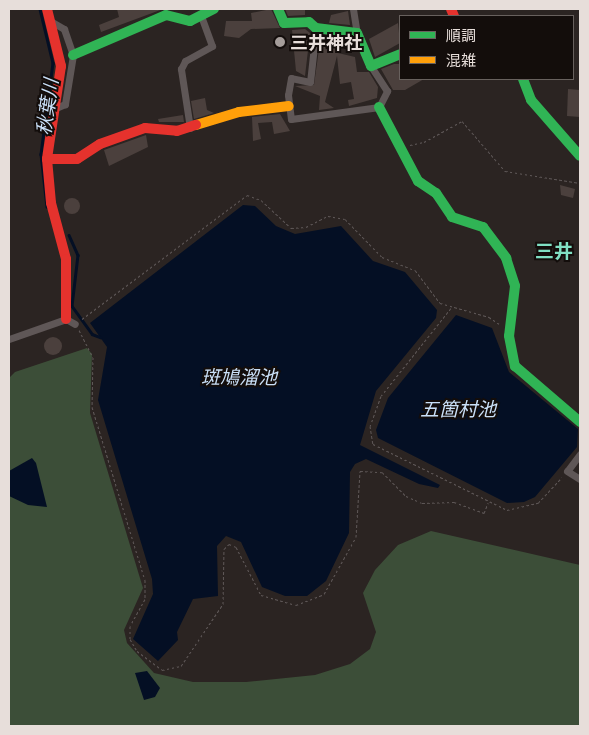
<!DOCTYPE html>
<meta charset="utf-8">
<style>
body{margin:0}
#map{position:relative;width:589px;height:735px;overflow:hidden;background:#2b2422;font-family:Ubuntu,"Noto Sans JP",sans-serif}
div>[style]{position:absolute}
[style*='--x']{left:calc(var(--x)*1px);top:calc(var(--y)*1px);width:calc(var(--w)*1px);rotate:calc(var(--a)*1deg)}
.green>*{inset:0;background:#3c4e38}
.water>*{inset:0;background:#040f24}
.stream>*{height:2.5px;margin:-1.25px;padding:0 1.25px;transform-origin:1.25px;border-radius:1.25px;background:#040f24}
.building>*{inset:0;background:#4b403d}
.round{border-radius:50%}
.path>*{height:1px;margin-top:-0.5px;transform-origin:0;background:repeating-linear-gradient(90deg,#5f5858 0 2.5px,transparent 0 5px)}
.street>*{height:7px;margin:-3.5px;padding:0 3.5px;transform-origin:3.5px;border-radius:3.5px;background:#5f5757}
.fast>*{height:10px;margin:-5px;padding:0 5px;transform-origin:5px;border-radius:5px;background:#30b455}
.slow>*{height:10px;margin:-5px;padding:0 5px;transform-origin:5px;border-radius:5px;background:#ff9f0a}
.jam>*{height:10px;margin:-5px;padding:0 5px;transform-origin:5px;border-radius:5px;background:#e5322d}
.dots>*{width:14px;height:14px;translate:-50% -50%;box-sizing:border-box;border:2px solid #130d0b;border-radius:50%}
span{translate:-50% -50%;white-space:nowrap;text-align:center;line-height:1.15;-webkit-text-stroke:4px #130d0b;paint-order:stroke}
.poi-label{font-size:18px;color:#e7deda;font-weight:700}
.left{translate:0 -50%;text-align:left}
.water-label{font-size:19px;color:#c9dff7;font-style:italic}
.neighbourhood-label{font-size:19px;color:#80dfc3;font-weight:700}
.frame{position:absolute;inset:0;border:10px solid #e7deda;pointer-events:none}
.legend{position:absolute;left:399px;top:15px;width:175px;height:65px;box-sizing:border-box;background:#130d0b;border:1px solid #68615e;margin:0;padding:6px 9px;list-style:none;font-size:15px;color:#e7deda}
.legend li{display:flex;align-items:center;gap:10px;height:25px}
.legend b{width:25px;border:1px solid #68615e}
</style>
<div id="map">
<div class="green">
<i style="clip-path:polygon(87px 348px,92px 354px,90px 413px,143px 588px,124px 630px,127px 643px,154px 673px,193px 682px,246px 682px,315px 675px,350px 664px,370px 649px,376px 632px,363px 593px,375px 570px,398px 545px,431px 531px,580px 565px,580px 726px,9px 726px,9px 378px,15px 372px)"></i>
</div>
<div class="water">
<i style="clip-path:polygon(243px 205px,255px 206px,276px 226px,295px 234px,341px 226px,373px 261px,405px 272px,437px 310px,436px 318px,376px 391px,360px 445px,440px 485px,438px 488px,419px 484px,366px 459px,355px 464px,350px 472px,349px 533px,326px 581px,307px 596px,285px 596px,262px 587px,241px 542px,226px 536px,217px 546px,218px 596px,193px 599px,177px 632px,178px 640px,158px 661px,133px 639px,153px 594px,152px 579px,98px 400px,107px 347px,90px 323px)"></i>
<i style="clip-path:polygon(456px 315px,492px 328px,509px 372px,578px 429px,577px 447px,535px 497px,524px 502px,507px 503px,378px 438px,376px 430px,388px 398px)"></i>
<i style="clip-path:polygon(32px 458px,36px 463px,47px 507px,28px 505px,9px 496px,9px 471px)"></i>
<i style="clip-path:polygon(147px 671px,160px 688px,155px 697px,144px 700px,135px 673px)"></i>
</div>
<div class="stream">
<i style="--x:40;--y:9;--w:56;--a:76.5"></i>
<i style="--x:53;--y:63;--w:92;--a:97.5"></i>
<i style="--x:41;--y:154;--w:53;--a:83.5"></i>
<i style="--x:69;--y:235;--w:22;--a:66"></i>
<i style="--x:78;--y:255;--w:51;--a:96.7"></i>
<i style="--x:72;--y:306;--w:34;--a:54"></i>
<i style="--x:92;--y:334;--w:9;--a:21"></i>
</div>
<div class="building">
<i style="clip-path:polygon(117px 9px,163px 9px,101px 32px,99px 25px,119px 17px)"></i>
<i style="clip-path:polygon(271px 9px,280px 28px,251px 29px,239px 38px,224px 36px,226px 21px,252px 21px,251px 13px)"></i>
<i style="clip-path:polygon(285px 9px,305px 9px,305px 15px,288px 16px)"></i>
<i style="clip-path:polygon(348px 11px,350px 25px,329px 23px,331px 15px)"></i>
<i style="clip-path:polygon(398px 23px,400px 43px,375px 57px,369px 39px)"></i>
<i style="clip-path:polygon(305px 29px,310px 33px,305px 76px,296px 71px,292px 30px)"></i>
<i style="clip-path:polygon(329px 37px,337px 38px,338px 53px,355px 57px,357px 72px,369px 72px,378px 87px,377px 98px,349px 106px,348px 100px,354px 99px,351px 82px,340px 84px,337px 56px,325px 102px,334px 108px,319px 110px,320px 96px,295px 86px,314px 85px,320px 42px,329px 41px)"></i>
<i style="clip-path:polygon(394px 64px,400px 64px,400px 79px,424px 79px,405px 90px,393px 90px,381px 69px)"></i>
<i style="clip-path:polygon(568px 89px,580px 90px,580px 117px,567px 116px)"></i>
<i style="clip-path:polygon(205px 98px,207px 110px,214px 113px,194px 119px,191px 101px)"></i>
<i style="clip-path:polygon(280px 114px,290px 131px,274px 134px,272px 122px,258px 123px,261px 139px,253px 141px,252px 117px)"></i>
<i style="clip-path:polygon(183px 115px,184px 122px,159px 122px,158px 119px)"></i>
<i style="clip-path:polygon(146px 135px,148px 147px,109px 166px,104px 150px)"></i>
<i style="clip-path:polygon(560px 185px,575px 189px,573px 198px,561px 195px)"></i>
<i class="round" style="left:64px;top:198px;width:16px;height:16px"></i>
<i class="round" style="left:44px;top:337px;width:18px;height:18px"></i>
</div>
<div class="path">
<i style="--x:410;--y:145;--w:14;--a:-12"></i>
<i style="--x:424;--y:142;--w:43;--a:-28.9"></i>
<i style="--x:462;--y:121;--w:66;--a:49.3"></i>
<i style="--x:505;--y:171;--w:76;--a:9.1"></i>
<i style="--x:451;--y:308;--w:112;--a:128.5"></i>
<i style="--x:381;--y:396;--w:32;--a:110"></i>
<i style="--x:370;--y:426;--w:18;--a:81"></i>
<i style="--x:373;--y:444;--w:149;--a:26.2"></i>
<i style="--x:507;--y:510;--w:32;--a:-13"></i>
<i style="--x:538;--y:503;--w:35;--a:-47"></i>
<i style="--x:82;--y:319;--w:206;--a:-36.9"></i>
<i style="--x:247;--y:195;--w:15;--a:20"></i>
<i style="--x:261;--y:200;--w:41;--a:43"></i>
<i style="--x:291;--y:228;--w:15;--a:-4"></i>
<i style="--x:306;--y:227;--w:25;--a:-27"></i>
<i style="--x:328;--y:216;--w:17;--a:10"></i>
<i style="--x:345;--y:219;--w:53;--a:45.8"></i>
<i style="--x:382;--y:257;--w:35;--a:22"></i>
<i style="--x:415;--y:270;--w:41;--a:52.9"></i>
<i style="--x:440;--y:303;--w:51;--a:15.9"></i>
<i style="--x:489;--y:317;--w:14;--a:34"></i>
<i style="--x:79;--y:330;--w:30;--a:63"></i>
<i style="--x:93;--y:357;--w:50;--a:91.1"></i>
<i style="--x:92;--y:407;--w:181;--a:73"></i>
<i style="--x:145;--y:580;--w:19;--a:90"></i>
<i style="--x:145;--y:599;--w:31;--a:119"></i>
<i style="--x:130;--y:626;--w:13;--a:90"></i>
<i style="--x:130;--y:639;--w:14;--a:60"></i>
<i style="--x:137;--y:651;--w:31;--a:37"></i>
<i style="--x:162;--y:670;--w:19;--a:-12"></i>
<i style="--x:181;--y:666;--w:75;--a:-55.9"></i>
<i style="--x:223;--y:604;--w:55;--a:-89"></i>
<i style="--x:224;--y:549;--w:7;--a:-45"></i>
<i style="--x:229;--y:544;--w:8;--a:23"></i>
<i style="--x:236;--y:547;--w:54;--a:62.5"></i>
<i style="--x:261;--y:595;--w:36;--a:16"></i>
<i style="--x:296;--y:605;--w:30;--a:-21"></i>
<i style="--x:324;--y:594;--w:65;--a:-60.7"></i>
<i style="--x:356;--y:537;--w:66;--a:-86.5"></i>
<i style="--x:360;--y:471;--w:22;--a:3"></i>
<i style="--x:382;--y:472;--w:34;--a:45"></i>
<i style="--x:406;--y:496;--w:17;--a:24"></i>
<i style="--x:422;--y:503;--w:32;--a:-2"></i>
<i style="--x:454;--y:502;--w:32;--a:20"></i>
<i style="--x:484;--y:513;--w:11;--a:-68"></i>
</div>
<div class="street">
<i style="--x:353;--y:9;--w:24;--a:81"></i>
<i style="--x:52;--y:22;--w:14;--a:30"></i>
<i style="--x:64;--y:29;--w:28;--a:71"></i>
<i style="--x:73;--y:55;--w:50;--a:99.3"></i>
<i style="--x:65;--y:104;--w:12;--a:156"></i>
<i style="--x:316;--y:28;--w:54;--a:96.3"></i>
<i style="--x:310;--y:82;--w:19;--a:-168"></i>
<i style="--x:291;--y:78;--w:17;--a:100"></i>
<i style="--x:288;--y:95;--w:24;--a:83"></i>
<i style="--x:291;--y:119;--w:89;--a:-7.8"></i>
<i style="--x:379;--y:107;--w:18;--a:-63"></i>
<i style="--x:387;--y:91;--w:30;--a:-123"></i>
<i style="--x:190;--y:128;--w:60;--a:-98.7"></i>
<i style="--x:181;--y:69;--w:9;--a:-63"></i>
<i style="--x:185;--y:61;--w:31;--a:-29"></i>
<i style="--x:212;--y:46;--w:32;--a:-110"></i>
<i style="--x:9;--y:339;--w:60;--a:-19.3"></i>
<i style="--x:66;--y:319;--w:10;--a:29"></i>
<i style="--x:580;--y:454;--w:21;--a:127"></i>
<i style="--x:567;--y:471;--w:15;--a:32"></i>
</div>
<div class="fast">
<i style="--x:278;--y:9;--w:15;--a:67"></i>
<i style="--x:284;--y:23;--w:25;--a:-2"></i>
<i style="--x:309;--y:22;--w:9;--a:41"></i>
<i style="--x:316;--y:28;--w:41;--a:7"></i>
<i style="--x:357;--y:33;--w:36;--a:67"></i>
<i style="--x:371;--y:66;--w:31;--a:-22"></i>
<i style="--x:73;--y:55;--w:101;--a:-23.3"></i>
<i style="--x:166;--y:15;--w:25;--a:14"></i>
<i style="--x:190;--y:21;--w:27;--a:-27"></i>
<i style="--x:523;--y:79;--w:22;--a:69"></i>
<i style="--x:531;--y:100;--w:74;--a:48.8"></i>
<i style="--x:379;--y:107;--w:84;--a:62.2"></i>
<i style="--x:418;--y:181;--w:22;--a:34"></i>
<i style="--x:436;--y:193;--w:29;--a:56"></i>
<i style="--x:452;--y:217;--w:33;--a:18"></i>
<i style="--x:483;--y:227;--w:39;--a:53"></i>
<i style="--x:506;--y:258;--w:29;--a:72"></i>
<i style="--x:515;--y:286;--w:50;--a:96.8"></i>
<i style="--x:509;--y:336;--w:31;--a:79"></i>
<i style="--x:515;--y:366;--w:86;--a:40.7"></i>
</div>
<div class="slow">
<i style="--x:196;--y:125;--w:45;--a:-16.8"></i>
<i style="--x:239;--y:112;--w:50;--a:-6.8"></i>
</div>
<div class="jam">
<i style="--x:47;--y:9;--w:59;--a:76.2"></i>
<i style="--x:61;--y:66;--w:94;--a:98.6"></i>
<i style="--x:47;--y:159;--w:44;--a:84.8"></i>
<i style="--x:51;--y:203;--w:58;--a:75"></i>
<i style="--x:66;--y:259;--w:60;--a:90"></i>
<i style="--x:451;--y:9;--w:8;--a:67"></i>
<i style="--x:47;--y:159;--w:30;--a:0"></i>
<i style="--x:77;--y:159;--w:27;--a:-33"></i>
<i style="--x:100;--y:144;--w:48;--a:-19.6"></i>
<i style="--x:145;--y:128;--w:32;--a:5"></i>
<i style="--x:177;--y:131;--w:20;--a:-18"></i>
</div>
<div class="dots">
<i style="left:280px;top:42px;background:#a59d9a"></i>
</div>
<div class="poi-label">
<span class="left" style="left:290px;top:42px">三井神社</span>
</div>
<div class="water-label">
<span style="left:48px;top:107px;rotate:-82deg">秋葉川</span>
<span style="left:239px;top:378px">斑鳩溜池</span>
<span style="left:458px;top:410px">五箇村池</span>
</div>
<div class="neighbourhood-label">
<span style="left:554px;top:252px">三井</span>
</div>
<div class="frame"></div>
<ul class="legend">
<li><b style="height:6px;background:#30b455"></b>順調</li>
<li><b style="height:6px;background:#ff9f0a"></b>混雑</li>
</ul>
</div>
